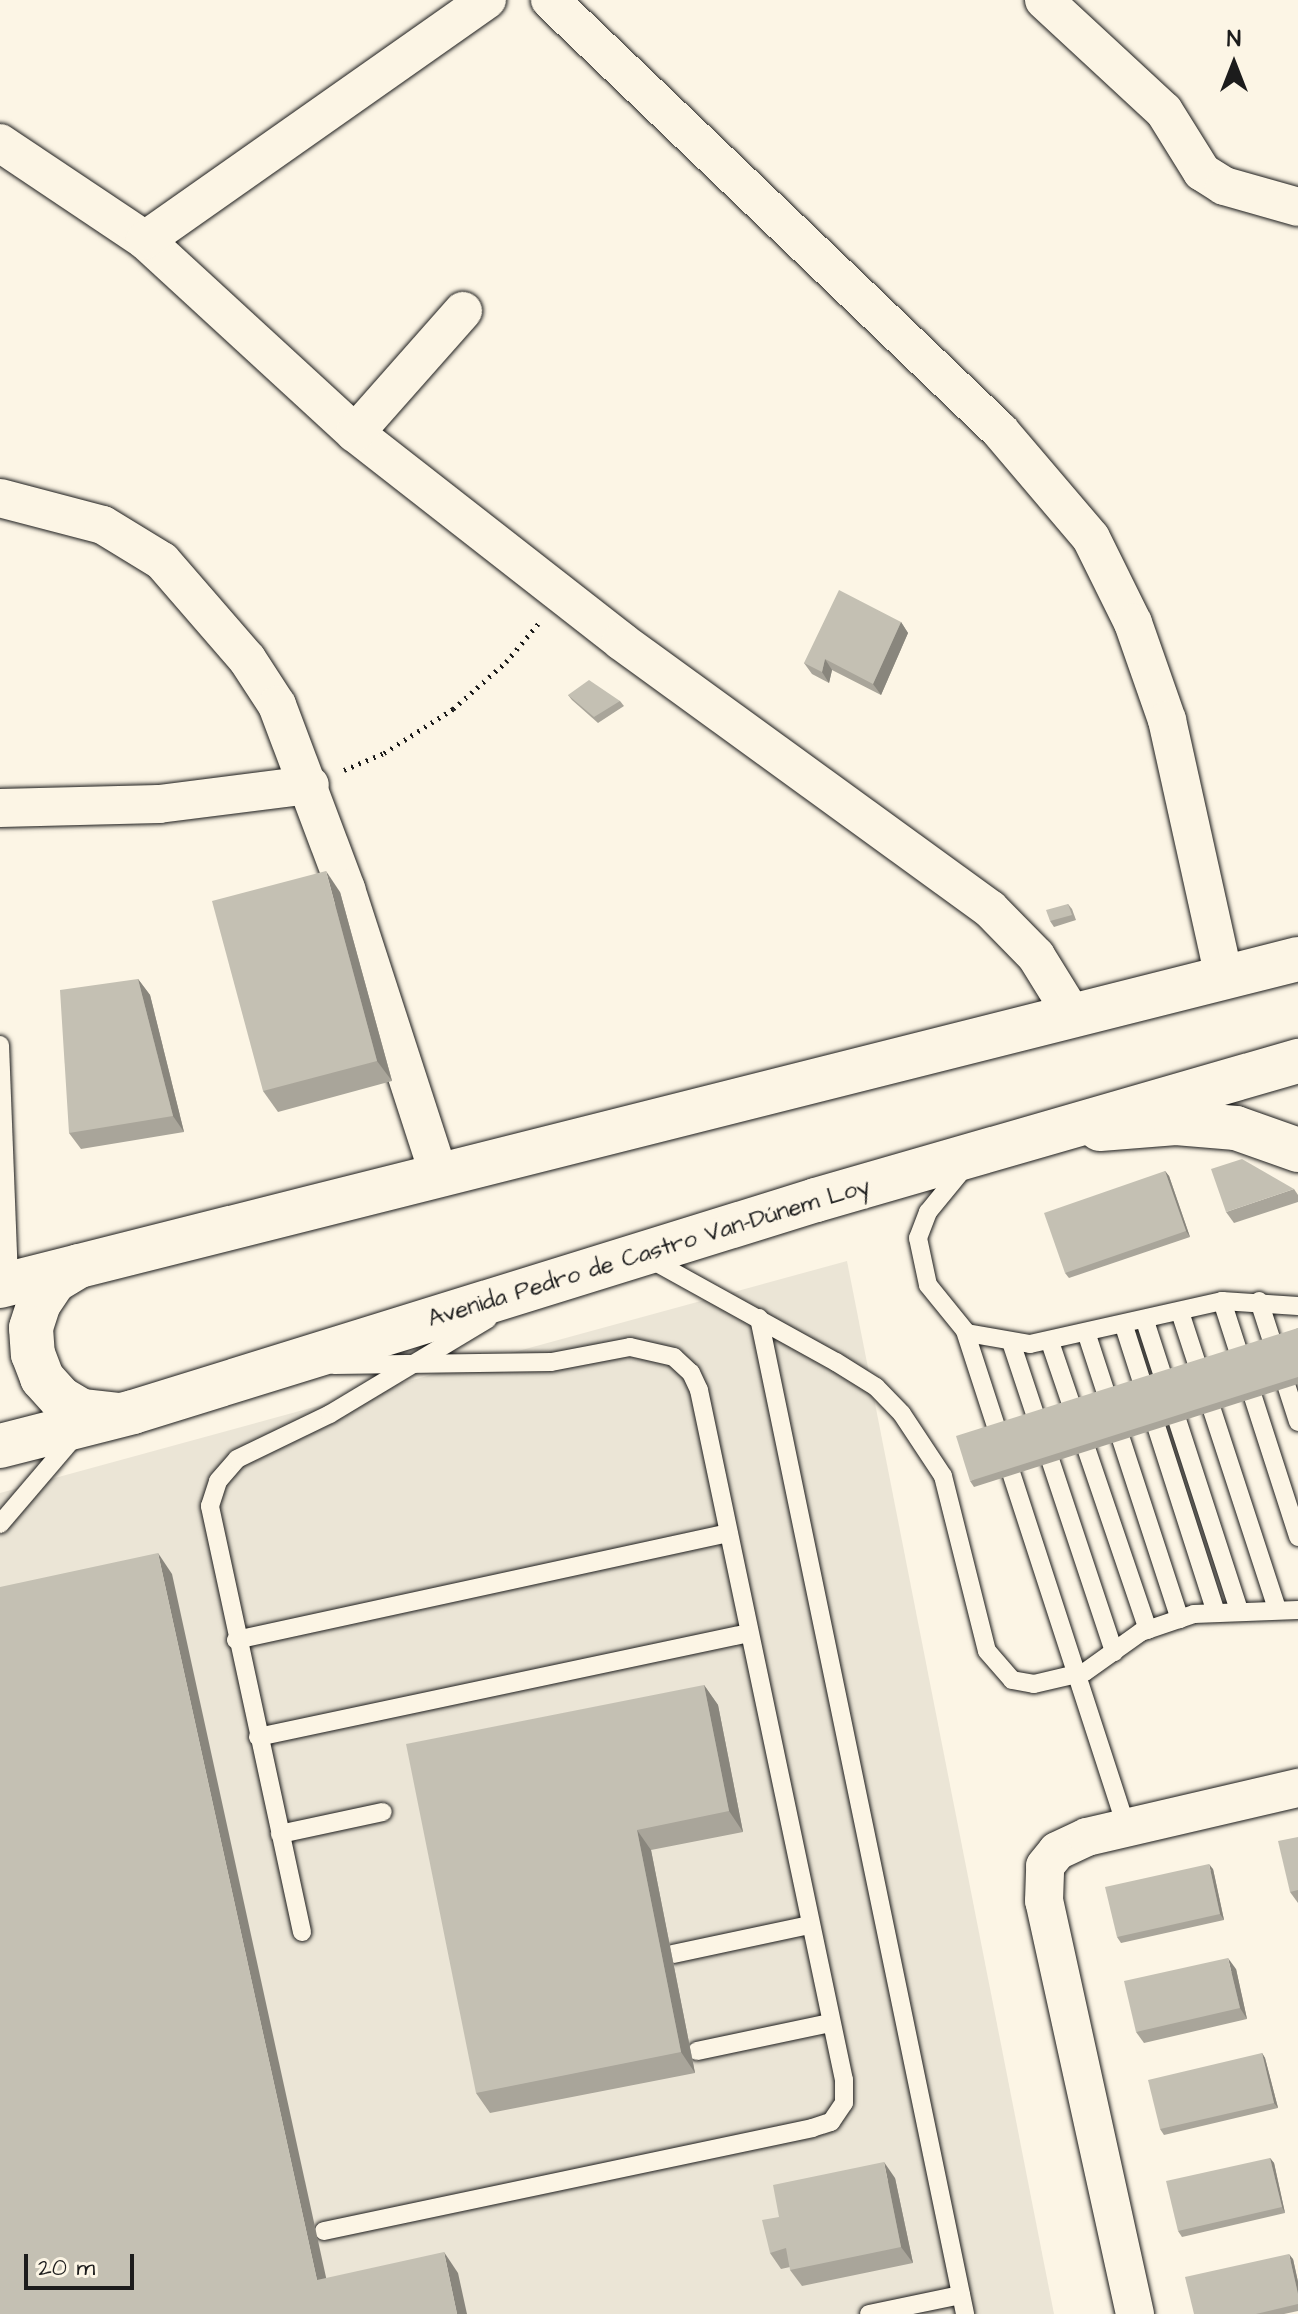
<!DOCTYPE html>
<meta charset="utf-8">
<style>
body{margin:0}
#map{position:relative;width:1298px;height:2314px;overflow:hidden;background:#fcf5e5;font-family:"Architects Daughter",sans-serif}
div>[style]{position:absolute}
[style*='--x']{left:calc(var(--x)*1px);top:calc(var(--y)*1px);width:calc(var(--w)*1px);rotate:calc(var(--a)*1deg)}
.built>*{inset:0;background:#ebe5d6}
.path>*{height:5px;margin-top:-2.5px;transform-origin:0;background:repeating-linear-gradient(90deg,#1c1c1c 0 2px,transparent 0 8px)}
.roads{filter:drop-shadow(0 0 2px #1c1c1c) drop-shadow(0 0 2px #1c1c1c)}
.service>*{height:18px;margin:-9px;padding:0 9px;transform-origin:9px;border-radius:9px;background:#fcf5e5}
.minor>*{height:38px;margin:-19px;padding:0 19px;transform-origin:19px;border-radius:19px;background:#fcf5e5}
.tertiary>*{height:44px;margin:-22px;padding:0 22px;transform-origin:22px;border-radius:22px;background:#fcf5e5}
.trunk>*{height:44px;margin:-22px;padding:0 22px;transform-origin:22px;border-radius:22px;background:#fcf5e5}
.wall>*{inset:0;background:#a9a59a}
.shaded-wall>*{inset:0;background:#89867d}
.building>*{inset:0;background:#c4c0b3}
span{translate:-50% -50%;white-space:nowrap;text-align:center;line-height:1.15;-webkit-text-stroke:7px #fcf5e5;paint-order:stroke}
.street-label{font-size:24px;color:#1c1c1c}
.north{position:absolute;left:1194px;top:24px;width:80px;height:80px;-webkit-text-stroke:6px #fcf5e5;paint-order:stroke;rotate:0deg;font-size:22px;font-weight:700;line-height:32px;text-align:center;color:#1c1c1c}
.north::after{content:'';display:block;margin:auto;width:28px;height:36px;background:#1c1c1c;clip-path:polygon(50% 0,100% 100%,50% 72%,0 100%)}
.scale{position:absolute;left:24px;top:2254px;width:110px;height:36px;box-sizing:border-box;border:4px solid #1c1c1c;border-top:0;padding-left:10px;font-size:24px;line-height:28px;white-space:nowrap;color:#1c1c1c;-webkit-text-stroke:6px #fcf5e5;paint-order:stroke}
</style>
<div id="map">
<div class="built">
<i style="clip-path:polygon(847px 1261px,1054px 2314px,0 2314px,0 1493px)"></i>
</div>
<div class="path">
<i style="--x:344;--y:770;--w:43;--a:-23"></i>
<i style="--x:384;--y:753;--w:82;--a:-32.5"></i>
<i style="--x:453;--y:709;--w:71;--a:-41.6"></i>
<i style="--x:506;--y:662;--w:50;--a:-49.9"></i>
</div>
<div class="roads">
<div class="service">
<i style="--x:0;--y:1045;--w:239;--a:87.8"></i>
<i style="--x:964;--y:1168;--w:57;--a:129.3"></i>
<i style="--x:928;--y:1212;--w:28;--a:111"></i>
<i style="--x:918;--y:1238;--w:48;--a:78"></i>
<i style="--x:928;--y:1285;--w:62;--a:50.9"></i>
<i style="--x:967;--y:1333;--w:64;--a:9.9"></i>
<i style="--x:1030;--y:1344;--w:197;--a:-12.6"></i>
<i style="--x:1222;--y:1301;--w:76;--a:3.8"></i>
<i style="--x:648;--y:1258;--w:215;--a:29"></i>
<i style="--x:836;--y:1362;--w:47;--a:32"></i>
<i style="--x:876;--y:1387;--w:37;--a:46"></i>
<i style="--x:902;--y:1414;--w:74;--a:56.5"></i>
<i style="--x:943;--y:1476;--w:180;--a:75.9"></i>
<i style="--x:987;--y:1651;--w:38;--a:49"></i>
<i style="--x:1012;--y:1680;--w:22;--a:10"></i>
<i style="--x:1034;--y:1684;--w:52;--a:-13.2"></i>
<i style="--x:1085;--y:1672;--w:69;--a:-35.5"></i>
<i style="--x:1141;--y:1632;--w:56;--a:-18.8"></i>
<i style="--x:1194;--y:1614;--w:104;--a:-2.2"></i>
<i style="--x:1222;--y:1301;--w:248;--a:72.1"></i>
<i style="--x:1259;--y:1301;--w:127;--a:72.1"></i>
<i style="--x:1180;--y:1312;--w:312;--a:71.9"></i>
<i style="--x:759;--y:1318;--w:1017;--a:78.31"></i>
<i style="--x:1145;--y:1321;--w:305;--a:72"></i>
<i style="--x:1124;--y:1326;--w:300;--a:72.2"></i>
<i style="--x:965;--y:1331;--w:521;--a:71.98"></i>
<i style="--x:1087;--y:1335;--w:299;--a:71.9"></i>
<i style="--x:1011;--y:1342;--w:327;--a:71.6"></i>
<i style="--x:1050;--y:1342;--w:304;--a:71.2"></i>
<i style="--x:0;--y:1524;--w:117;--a:-49.5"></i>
<i style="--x:236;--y:1640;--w:504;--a:-12.25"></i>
<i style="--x:258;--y:1737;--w:502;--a:-11.96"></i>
<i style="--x:280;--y:1834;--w:105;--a:-12.1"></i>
<i style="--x:302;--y:1932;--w:436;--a:-102.2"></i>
<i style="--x:210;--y:1506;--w:26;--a:-72"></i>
<i style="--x:218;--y:1481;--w:29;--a:-49"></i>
<i style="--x:237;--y:1459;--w:103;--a:-25.8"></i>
<i style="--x:330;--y:1414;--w:184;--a:-31"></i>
<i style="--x:673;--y:1954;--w:140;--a:-12"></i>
<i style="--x:697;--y:2051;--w:136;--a:-11.9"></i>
<i style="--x:324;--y:2231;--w:499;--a:-11.9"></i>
<i style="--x:812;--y:2128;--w:20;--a:-18"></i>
<i style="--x:831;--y:2122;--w:23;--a:-56"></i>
<i style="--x:844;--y:2103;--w:23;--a:-90"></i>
<i style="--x:844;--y:2080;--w:705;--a:-101.87"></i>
<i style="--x:699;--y:1390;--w:19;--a:-115"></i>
<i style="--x:691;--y:1373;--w:23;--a:-137"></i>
<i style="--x:674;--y:1357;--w:45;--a:-167.2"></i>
<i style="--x:630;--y:1347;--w:80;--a:169.2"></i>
<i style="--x:551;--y:1362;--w:217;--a:179.2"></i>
<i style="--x:869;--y:2314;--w:94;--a:-11.7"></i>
</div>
<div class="minor">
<i style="--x:550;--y:0;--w:623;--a:43.76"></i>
<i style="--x:1000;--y:431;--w:140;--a:49.6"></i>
<i style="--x:1091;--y:538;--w:95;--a:63.7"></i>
<i style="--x:1133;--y:623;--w:103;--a:70.7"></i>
<i style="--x:1167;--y:720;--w:264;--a:77.5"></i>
<i style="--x:1044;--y:0;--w:163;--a:42.8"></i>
<i style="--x:1164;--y:111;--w:72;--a:58.1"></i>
<i style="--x:1202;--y:172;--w:26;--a:32"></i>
<i style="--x:1224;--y:186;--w:77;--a:15.8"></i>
<i style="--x:0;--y:143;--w:174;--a:33.8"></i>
<i style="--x:145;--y:240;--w:285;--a:42.6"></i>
<i style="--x:355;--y:433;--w:338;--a:38"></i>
<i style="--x:621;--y:641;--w:456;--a:36"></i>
<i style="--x:990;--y:909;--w:66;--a:45.6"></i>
<i style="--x:1036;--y:956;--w:70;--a:58.3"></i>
<i style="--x:145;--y:240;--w:418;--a:-35.1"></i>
<i style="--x:355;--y:433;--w:163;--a:-48.5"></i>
<i style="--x:0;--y:498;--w:106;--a:14.7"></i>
<i style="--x:103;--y:525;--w:69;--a:31.4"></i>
<i style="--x:162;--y:561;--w:130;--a:49.1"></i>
<i style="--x:247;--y:659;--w:55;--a:56.9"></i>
<i style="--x:277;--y:705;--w:197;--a:69.4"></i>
<i style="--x:346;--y:889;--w:298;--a:72"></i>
<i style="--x:0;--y:808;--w:159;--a:-1.4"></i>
<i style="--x:159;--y:804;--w:152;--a:-7.2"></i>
<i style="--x:1135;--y:2314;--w:423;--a:-102.4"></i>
<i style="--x:1044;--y:1901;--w:35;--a:-88"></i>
<i style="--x:1045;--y:1866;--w:19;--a:-51"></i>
<i style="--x:1057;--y:1851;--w:33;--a:-25"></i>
<i style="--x:1087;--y:1837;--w:217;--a:-13.1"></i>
</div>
<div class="tertiary">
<i style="--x:1100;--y:1129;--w:76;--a:-4.5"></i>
<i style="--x:1176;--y:1123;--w:60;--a:4.8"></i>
<i style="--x:1236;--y:1128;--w:66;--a:19.5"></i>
</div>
<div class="trunk">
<i style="--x:79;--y:1266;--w:29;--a:149"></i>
<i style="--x:54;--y:1281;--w:27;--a:124"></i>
<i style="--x:39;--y:1303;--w:26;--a:108"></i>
<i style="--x:31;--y:1328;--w:26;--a:86"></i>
<i style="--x:33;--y:1354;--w:26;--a:69"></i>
<i style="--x:42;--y:1378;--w:27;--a:48"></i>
<i style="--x:60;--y:1398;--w:26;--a:31"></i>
<i style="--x:82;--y:1411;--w:36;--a:6"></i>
<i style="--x:0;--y:1286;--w:1339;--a:-14.14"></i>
<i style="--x:0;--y:1446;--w:137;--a:-14.3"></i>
<i style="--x:133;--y:1412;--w:715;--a:-17.24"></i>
<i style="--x:816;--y:1200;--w:502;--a:-16.09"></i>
</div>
</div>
<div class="wall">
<i style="clip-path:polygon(901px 622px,908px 633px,881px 695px,832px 670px,829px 683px,812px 674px,804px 663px)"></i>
<i style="clip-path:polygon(568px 695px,620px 701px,624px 706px,598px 723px,572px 700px)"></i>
<i style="clip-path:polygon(340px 892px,392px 1081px,278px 1112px,263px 1091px)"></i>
<i style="clip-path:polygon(1068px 904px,1072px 909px,1076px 920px,1054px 927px,1050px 921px)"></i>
<i style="clip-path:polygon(138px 979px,150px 995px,184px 1132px,81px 1149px,69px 1133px)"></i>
<i style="clip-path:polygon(1165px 1171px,1169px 1176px,1190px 1237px,1069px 1278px,1065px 1273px)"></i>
<i style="clip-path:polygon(1294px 1189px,1298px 1195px,1298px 1202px,1234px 1223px,1226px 1212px)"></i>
<i style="clip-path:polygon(1298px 1328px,1298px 1384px,974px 1487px,970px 1481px)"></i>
<i style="clip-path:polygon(704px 1685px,718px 1705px,743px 1832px,651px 1850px,695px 2073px,490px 2113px,476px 2093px)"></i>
<i style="clip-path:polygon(1298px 1837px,1298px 1903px,1290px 1892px)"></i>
<i style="clip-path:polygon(1213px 1869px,1224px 1920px,1121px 1943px,1117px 1937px)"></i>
<i style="clip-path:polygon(1236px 1969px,1247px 2019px,1144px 2043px,1136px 2032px)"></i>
<i style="clip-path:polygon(1262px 2053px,1265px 2058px,1278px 2108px,1164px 2135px,1160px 2129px)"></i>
<i style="clip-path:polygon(1270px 2158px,1274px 2163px,1285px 2213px,1182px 2237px,1178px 2231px)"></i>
<i style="clip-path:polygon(895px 2178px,913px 2263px,802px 2286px,790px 2270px,790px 2267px,781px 2269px,770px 2253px,779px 2217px)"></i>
<i style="clip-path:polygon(1293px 2259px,1298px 2282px,1298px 2311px,1284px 2314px,1194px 2314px)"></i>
</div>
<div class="shaded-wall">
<i style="clip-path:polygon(901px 622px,908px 633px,881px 695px,873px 684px)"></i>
<i style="clip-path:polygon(825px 659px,832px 670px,829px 683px,822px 672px)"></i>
<i style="clip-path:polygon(326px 871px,340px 892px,392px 1081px,377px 1061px)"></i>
<i style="clip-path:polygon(138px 979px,150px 995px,184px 1132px,173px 1116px)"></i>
<i style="clip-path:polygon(1165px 1171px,1169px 1176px,1190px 1237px,1186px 1231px)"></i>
<i style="clip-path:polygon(158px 1553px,172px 1574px,331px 2300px,317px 2280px)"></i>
<i style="clip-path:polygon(704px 1685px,718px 1705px,743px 1832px,729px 1811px)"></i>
<i style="clip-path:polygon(637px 1830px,651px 1850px,695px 2073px,681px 2052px)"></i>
<i style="clip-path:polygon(1209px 1864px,1213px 1869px,1224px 1920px,1220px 1914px)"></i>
<i style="clip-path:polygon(1228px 1958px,1236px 1969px,1247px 2019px,1240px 2008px)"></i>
<i style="clip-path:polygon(1262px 2053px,1265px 2058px,1278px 2108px,1274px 2103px)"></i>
<i style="clip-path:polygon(1270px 2158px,1274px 2163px,1285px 2213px,1282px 2207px)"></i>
<i style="clip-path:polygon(884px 2162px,895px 2178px,913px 2263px,901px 2247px)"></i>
<i style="clip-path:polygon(444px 2252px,458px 2273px,467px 2314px,457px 2314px)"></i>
<i style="clip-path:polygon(1289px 2254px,1293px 2259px,1298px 2282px,1298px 2294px)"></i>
</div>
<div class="building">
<i style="clip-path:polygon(839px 590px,901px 622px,873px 684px,825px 659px,822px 672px,804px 663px)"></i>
<i style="clip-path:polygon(589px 680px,620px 701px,594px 717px,568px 695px)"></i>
<i style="clip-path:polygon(326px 871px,377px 1061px,263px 1091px,212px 901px)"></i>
<i style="clip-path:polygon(1068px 904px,1072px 915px,1050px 921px,1046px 910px)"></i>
<i style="clip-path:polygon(138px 979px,173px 1116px,69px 1133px,60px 990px)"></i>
<i style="clip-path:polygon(1242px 1159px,1294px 1189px,1226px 1212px,1211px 1169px)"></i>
<i style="clip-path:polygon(1165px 1171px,1186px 1231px,1065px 1273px,1044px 1213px)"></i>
<i style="clip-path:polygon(1298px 1328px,1298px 1377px,970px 1481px,956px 1436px)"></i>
<i style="clip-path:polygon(158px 1553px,317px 2280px,444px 2252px,457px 2314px,0 2314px,0 1587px)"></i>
<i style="clip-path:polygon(704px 1685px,729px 1811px,637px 1830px,681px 2052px,476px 2093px,406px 1744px)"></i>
<i style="clip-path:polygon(1298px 1837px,1298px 1890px,1290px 1892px,1278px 1841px)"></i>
<i style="clip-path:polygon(1209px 1864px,1220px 1914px,1117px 1937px,1105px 1887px)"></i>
<i style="clip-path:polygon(1228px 1958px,1240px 2008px,1136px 2032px,1124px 1981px)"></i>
<i style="clip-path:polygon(1262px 2053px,1274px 2103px,1160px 2129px,1148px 2080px)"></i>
<i style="clip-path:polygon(1270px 2158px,1282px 2207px,1178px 2231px,1166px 2181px)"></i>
<i style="clip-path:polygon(884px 2162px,901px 2247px,790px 2270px,786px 2248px,770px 2253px,762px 2220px,779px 2217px,773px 2185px)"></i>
<i style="clip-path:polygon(1289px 2254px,1298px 2294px,1298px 2304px,1256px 2314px,1194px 2314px,1185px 2277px)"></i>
</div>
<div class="street-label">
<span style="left:649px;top:1253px;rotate:-17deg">Avenida Pedro de Castro Van-Dúnem Loy</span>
</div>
<div class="north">N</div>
<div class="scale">20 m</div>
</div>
